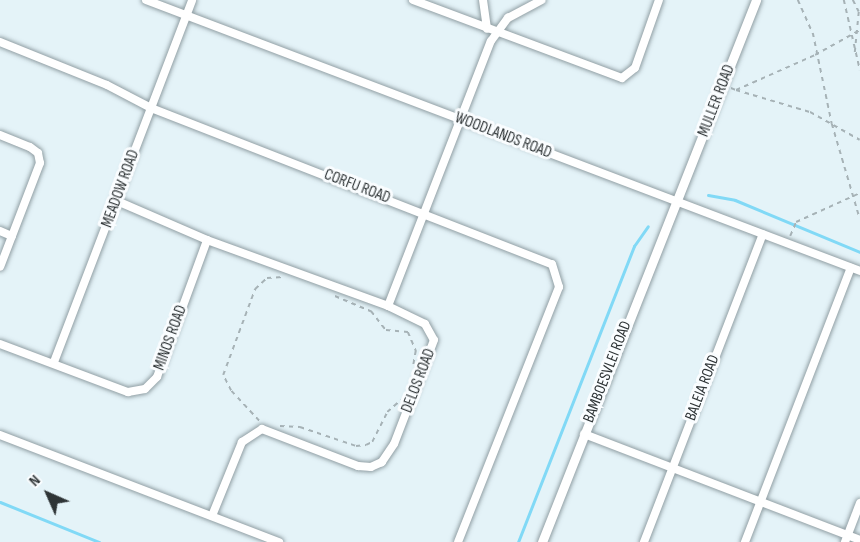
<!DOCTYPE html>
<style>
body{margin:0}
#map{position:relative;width:860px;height:542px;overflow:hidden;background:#e4f3f8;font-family:"Sofia Sans Condensed",sans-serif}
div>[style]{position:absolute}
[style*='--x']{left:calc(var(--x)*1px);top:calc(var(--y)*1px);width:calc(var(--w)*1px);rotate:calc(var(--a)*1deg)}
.stream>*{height:3px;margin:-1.5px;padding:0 1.5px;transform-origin:1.5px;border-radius:1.5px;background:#81d9f6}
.path>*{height:1.5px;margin-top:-0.75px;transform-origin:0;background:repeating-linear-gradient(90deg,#a6b2b6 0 4.5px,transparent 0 9px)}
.roads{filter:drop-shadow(0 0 2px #919fa4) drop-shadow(0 0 2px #919fa4)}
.minor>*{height:8px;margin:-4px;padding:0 4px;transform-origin:4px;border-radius:4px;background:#fff}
.tertiary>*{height:9px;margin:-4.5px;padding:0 4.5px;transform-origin:4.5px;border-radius:4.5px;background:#fff}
span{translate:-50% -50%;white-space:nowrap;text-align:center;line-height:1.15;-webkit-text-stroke:6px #fafdff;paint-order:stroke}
.street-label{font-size:16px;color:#2e3436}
.north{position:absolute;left:18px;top:464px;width:60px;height:60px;-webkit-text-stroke:4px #fafdff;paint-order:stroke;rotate:315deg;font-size:16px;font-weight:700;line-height:24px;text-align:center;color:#2e3436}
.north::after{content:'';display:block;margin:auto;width:21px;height:27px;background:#2e3436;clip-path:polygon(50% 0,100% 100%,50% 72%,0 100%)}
</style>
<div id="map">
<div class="stream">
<i style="--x:708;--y:195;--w:27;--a:10"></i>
<i style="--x:735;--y:200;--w:135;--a:22.6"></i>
<i style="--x:0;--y:502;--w:107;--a:22"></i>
<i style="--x:518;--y:542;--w:318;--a:-68.6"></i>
<i style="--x:634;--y:246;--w:24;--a:-55"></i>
</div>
<div class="path">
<i style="--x:798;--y:0;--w:36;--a:66"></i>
<i style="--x:813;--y:33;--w:93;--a:78.2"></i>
<i style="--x:832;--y:124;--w:99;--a:73.6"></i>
<i style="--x:844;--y:0;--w:72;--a:77.1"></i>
<i style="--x:853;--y:0;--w:13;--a:63"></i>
<i style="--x:859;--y:12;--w:41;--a:95.6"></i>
<i style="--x:731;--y:88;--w:5;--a:22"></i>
<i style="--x:736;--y:90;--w:86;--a:-23.9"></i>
<i style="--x:815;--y:55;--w:51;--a:-29.1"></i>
<i style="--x:736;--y:90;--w:77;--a:16.6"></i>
<i style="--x:810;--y:112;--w:57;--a:29.2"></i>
<i style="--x:790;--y:236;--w:15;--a:-67"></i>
<i style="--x:796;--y:222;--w:70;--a:-24.4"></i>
<i style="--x:335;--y:296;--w:39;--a:23"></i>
<i style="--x:371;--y:311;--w:24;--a:52"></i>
<i style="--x:386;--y:330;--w:22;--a:5"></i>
<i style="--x:408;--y:332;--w:21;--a:67"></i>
<i style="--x:416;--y:351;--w:17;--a:100"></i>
<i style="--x:259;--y:421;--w:41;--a:-133"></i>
<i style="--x:231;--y:391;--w:18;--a:-117"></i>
<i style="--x:223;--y:375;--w:92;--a:-69.6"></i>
<i style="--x:255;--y:289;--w:16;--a:-43"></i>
<i style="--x:267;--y:278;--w:16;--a:-4"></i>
<i style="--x:280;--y:426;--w:20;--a:3"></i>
<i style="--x:300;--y:427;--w:59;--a:18.7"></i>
<i style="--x:356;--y:446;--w:10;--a:-6"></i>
<i style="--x:366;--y:445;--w:7;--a:-27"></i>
<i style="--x:372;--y:442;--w:34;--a:-63"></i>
<i style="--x:387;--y:412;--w:18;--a:-41"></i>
</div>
<div class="roads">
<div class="minor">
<i style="--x:146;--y:0;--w:764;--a:20.78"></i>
<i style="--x:413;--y:0;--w:223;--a:20.5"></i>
<i style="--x:622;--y:78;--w:16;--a:-38"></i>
<i style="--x:635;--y:68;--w:72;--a:-70.6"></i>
<i style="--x:483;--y:0;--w:29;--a:82"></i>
<i style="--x:0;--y:42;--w:115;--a:21.9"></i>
<i style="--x:107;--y:85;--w:50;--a:27.6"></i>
<i style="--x:151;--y:108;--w:430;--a:21.3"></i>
<i style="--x:552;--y:264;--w:24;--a:73"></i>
<i style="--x:559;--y:287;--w:274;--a:111.6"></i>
<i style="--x:0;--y:135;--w:32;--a:22"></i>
<i style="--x:30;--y:147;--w:10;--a:37"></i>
<i style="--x:38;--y:153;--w:10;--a:79"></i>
<i style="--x:40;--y:163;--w:111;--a:111"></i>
<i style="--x:117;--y:201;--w:98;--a:23.4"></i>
<i style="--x:207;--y:240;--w:193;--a:20"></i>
<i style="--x:388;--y:306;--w:41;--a:25.9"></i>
<i style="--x:425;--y:324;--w:18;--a:61"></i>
<i style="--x:434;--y:340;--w:111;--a:111"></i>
<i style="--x:394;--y:444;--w:22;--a:124"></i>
<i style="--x:382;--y:462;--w:12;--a:156"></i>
<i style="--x:371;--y:467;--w:13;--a:-176"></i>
<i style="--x:358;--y:466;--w:103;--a:-158.9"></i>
<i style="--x:262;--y:429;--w:24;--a:147"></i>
<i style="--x:242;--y:442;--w:80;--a:112.1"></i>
<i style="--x:0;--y:231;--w:13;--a:23"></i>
<i style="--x:388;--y:306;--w:284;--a:-68.8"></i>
<i style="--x:491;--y:41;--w:29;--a:-54"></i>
<i style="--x:508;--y:18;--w:38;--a:-28"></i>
<i style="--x:0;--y:344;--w:137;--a:20.6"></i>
<i style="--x:128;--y:392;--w:17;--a:-10"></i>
<i style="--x:145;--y:389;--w:17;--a:-45"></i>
<i style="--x:157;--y:377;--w:146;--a:-69.9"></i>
<i style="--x:54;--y:362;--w:387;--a:-69.1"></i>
<i style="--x:584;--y:434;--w:296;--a:21"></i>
<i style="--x:0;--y:435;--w:299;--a:21"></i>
<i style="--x:644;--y:542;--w:330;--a:-68.9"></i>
<i style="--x:745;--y:542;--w:294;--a:-68.9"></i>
<i style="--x:845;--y:542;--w:42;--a:-69"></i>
</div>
<div class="tertiary">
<i style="--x:542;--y:542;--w:583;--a:-68.45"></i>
</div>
</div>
<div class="street-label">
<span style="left:717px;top:101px;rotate:-69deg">MULLER ROAD</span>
<span style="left:503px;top:136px;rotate:21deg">WOODLANDS ROAD</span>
<span style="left:357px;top:187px;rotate:21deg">CORFU ROAD</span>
<span style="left:121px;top:189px;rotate:-70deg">MEADOW ROAD</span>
<span style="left:171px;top:338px;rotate:-70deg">MINOS ROAD</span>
<span style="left:608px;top:372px;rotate:-69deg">BAMBOESVLEI ROAD</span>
<span style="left:419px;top:381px;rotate:-69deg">DELOS ROAD</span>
<span style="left:703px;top:388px;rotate:-69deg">BALEIA ROAD</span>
</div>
<div class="north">N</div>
</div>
